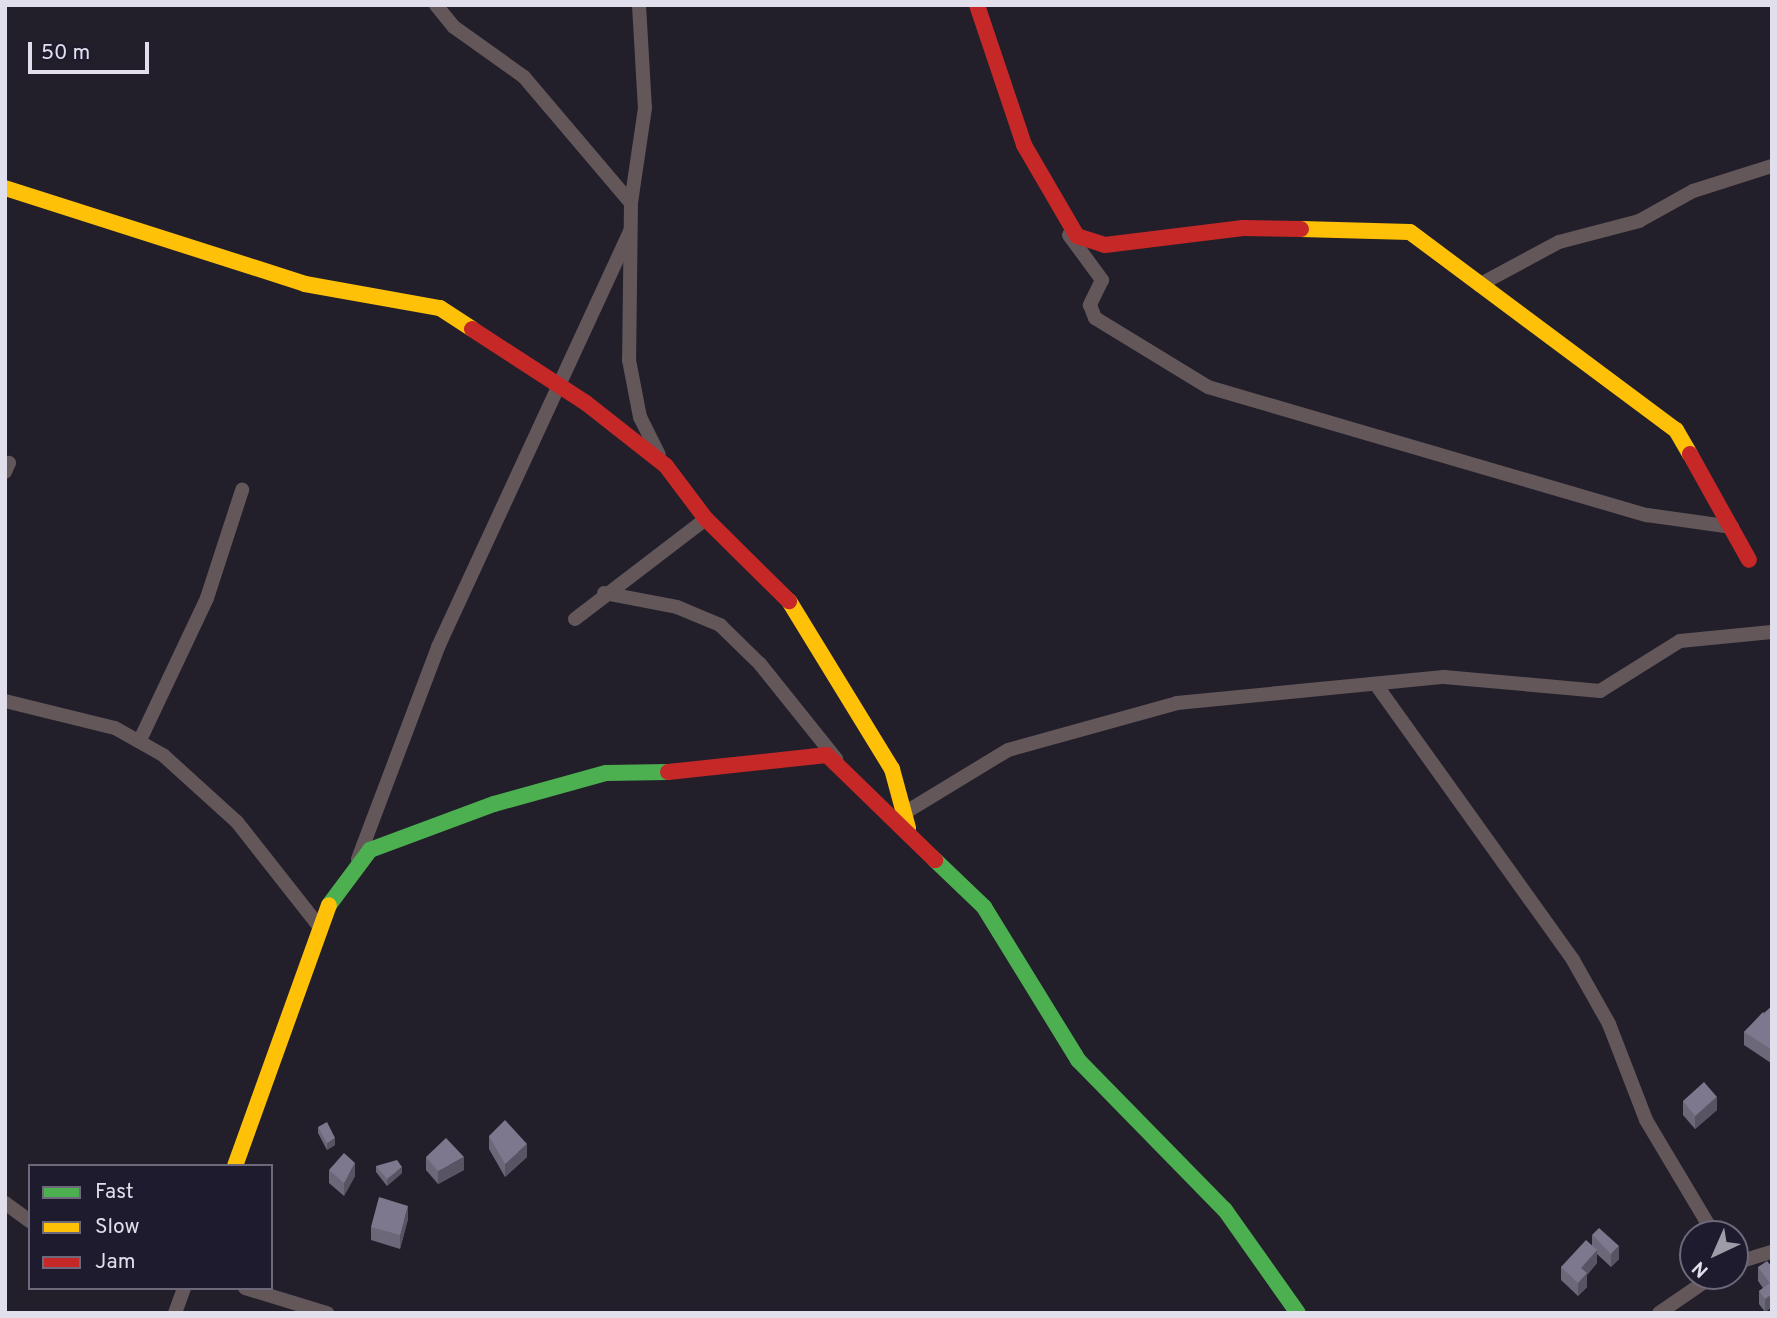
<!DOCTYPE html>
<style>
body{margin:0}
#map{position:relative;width:1777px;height:1318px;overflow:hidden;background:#221f2a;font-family:Overpass,sans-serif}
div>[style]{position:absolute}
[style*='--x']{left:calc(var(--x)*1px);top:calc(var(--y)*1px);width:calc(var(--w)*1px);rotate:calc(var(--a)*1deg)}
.street>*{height:14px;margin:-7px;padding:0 7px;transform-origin:7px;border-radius:7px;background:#63575a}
.fast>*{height:16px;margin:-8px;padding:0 8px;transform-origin:8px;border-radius:8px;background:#4caf50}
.slow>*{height:16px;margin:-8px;padding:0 8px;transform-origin:8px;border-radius:8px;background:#ffc107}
.jam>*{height:16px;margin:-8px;padding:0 8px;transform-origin:8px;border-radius:8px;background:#c62828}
.wall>*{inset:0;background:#6c6779}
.shaded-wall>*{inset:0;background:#585463}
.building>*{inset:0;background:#7d788d}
span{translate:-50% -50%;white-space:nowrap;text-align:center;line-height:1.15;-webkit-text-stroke:7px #1f1b2e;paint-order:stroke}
.frame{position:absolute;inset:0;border:7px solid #e1dfec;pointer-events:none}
.legend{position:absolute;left:28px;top:1164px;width:245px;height:126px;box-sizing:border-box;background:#1f1b2e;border:2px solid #6d697a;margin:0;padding:9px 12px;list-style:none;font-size:21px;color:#e1dfec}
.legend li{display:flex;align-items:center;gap:14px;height:35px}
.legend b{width:35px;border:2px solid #6d697a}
.north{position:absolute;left:1679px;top:1220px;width:70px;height:70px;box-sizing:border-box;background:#1f1b2e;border:2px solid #6d697a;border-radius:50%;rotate:224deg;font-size:19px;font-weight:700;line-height:28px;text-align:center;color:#e1dfec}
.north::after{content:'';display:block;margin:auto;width:24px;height:32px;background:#9e9ca8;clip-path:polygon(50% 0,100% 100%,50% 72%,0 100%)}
.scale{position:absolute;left:28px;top:42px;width:121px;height:32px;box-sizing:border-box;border:4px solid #e1dfec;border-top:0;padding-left:9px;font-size:21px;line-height:24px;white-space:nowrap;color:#e1dfec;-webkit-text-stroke:5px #1f1b2e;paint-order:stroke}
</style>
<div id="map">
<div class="street">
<i style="--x:436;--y:5;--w:28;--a:51"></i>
<i style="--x:454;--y:27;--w:86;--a:35.5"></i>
<i style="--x:524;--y:77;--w:165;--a:49.7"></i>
<i style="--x:639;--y:5;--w:103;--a:86.7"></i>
<i style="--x:645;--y:108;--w:96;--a:98.4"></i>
<i style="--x:631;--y:203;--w:157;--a:90.7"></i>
<i style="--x:629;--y:360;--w:58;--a:79.1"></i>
<i style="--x:640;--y:417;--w:42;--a:63.4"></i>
<i style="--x:1069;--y:235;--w:56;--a:53.7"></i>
<i style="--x:1102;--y:280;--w:28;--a:116"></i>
<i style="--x:1090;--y:305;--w:14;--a:69"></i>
<i style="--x:1095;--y:318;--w:132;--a:31.4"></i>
<i style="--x:1208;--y:387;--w:457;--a:16.3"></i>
<i style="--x:1647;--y:515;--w:86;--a:8"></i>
<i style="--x:1479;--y:285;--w:91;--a:-28.3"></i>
<i style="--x:1559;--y:242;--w:83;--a:-14.7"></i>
<i style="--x:1639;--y:221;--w:62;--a:-29.1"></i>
<i style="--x:1693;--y:191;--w:83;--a:-17.6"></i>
<i style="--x:5;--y:472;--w:10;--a:-66"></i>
<i style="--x:604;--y:593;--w:74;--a:10.9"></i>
<i style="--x:677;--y:607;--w:47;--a:22.7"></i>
<i style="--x:720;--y:625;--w:56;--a:44.3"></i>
<i style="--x:760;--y:664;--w:122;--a:51.3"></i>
<i style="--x:575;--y:619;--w:165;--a:-37.4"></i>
<i style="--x:1377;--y:686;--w:337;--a:54.4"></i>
<i style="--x:1573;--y:960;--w:73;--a:60.6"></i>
<i style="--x:1609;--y:1024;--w:103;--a:68.9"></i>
<i style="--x:1646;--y:1120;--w:133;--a:59.2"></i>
<i style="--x:5;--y:701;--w:113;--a:13.8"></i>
<i style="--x:115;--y:728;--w:55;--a:29.4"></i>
<i style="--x:163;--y:755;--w:100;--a:42.2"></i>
<i style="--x:237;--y:822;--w:131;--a:51.8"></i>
<i style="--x:140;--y:740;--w:157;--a:-64.7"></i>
<i style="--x:207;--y:598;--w:114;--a:-72"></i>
<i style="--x:906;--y:812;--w:119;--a:-31.3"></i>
<i style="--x:1008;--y:750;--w:175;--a:-15.5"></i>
<i style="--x:1177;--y:703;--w:268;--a:-5.6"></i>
<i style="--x:1444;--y:677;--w:157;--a:5.1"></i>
<i style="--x:1600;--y:691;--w:94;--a:-32"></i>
<i style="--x:1680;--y:641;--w:92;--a:-5.6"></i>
<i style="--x:358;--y:859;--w:227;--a:-69.3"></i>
<i style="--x:438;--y:647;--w:458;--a:-65.2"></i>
<i style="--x:5;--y:1203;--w:31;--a:36"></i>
<i style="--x:1735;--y:1263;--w:39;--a:-17"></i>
<i style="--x:245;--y:1288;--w:86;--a:17"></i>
<i style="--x:175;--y:1313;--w:27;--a:-70"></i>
<i style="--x:1659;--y:1313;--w:65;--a:-34.4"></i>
</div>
<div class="fast">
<i style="--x:935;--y:860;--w:68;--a:43.8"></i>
<i style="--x:984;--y:907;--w:180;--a:58.4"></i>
<i style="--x:1078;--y:1060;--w:210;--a:45.6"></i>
<i style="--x:1225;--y:1210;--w:126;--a:54.7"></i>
<i style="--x:329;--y:905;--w:69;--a:-53.3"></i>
<i style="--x:370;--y:850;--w:132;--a:-20.4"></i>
<i style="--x:494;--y:804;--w:116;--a:-15.5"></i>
<i style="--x:606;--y:773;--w:62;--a:-0.9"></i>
</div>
<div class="slow">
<i style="--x:5;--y:188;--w:315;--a:17.7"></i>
<i style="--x:305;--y:284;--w:137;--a:10.1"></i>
<i style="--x:440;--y:308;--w:38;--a:33"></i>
<i style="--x:1301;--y:229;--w:109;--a:1.6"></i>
<i style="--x:1410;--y:232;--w:332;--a:36.7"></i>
<i style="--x:1676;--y:430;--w:28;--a:60"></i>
<i style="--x:789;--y:601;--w:197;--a:58.5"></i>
<i style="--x:892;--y:769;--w:61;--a:74.8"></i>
<i style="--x:235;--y:1166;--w:277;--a:-70.2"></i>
</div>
<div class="jam">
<i style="--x:977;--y:5;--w:148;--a:71.4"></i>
<i style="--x:1024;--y:145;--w:105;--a:59.8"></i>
<i style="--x:1077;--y:236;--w:29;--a:18"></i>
<i style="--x:1105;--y:245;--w:139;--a:-7"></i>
<i style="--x:1243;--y:228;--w:58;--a:1"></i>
<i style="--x:472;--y:329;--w:136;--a:33"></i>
<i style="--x:586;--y:403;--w:102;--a:38.2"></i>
<i style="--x:666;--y:466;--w:66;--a:53"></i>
<i style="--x:706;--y:519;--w:117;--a:44.7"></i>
<i style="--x:1690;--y:454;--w:121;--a:60.9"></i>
<i style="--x:668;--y:772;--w:160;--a:-6.1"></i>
<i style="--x:827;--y:755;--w:151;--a:44.2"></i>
</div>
<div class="wall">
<i style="clip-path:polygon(1772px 1006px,1772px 1061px,1771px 1063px,1744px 1045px,1744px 1032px)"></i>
<i style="clip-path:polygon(1683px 1101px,1717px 1110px,1695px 1129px,1683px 1115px)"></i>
<i style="clip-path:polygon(318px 1127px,335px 1145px,327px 1150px,318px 1133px)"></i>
<i style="clip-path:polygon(489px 1136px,527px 1157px,505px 1177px,489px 1149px)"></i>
<i style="clip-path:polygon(426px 1157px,464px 1170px,438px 1184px,426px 1170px)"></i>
<i style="clip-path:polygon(376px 1166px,402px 1173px,387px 1186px,376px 1172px)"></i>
<i style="clip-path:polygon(329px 1170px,355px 1176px,344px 1196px,329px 1183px)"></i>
<i style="clip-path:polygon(408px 1219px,400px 1249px,371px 1240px,371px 1227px)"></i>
<i style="clip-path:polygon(1592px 1235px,1619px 1259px,1611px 1267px,1597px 1254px,1597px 1263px,1587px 1275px,1587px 1287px,1578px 1296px,1561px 1280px,1561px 1267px,1592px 1245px)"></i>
<i style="clip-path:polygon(1758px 1267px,1772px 1267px,1772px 1307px,1765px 1312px,1759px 1304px,1759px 1291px,1763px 1288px,1758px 1281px)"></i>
</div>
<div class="shaded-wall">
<i style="clip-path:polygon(1772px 1048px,1772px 1061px,1771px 1063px,1771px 1049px)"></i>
<i style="clip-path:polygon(1717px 1097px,1717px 1110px,1695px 1129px,1695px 1116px)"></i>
<i style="clip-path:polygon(335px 1138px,335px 1145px,327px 1150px,327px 1143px)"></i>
<i style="clip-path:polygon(527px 1144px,527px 1157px,505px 1177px,505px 1164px)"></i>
<i style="clip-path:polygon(464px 1157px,464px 1170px,438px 1184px,438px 1171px)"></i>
<i style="clip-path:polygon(355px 1163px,355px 1176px,344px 1196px,344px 1183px)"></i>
<i style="clip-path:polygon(402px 1167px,402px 1173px,387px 1186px,387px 1179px)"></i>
<i style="clip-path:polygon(408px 1206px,408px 1219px,400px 1249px,400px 1235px)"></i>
<i style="clip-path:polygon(1619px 1246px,1619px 1259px,1611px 1267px,1611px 1254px)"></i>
<i style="clip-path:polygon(1597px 1250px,1597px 1263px,1587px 1275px,1587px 1287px,1578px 1296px,1578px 1283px,1581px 1268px)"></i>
<i style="clip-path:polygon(1772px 1294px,1772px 1307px,1765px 1312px,1765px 1299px)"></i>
</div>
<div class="building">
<i style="clip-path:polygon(1772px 1006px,1772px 1021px,1771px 1022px,1764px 1013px)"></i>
<i style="clip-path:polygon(1763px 1012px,1772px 1022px,1772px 1048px,1771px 1049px,1744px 1032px)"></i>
<i style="clip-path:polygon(1704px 1082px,1717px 1097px,1695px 1116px,1683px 1101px)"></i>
<i style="clip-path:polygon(505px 1120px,527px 1144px,505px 1164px,489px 1136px)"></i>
<i style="clip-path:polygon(327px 1122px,335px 1138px,327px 1143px,318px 1127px)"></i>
<i style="clip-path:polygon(446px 1138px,464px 1157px,438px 1171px,426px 1157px)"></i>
<i style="clip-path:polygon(344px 1153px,355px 1163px,344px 1183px,329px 1170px)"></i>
<i style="clip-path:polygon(397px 1160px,402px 1167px,387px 1179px,376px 1166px)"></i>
<i style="clip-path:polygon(379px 1197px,408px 1206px,400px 1235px,371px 1227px)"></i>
<i style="clip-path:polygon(1599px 1228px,1619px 1246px,1611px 1254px,1592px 1235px)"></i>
<i style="clip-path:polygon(1586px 1240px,1597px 1250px,1581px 1268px,1587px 1273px,1578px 1283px,1561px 1267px)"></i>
<i style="clip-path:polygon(1767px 1261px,1772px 1267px,1772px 1294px,1765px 1299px,1759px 1291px,1770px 1283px,1758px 1267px)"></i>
</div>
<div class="frame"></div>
<ul class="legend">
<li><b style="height:9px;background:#4caf50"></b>Fast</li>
<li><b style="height:9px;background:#ffc107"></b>Slow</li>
<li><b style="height:9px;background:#c62828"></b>Jam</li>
</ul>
<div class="north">N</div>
<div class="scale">50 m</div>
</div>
